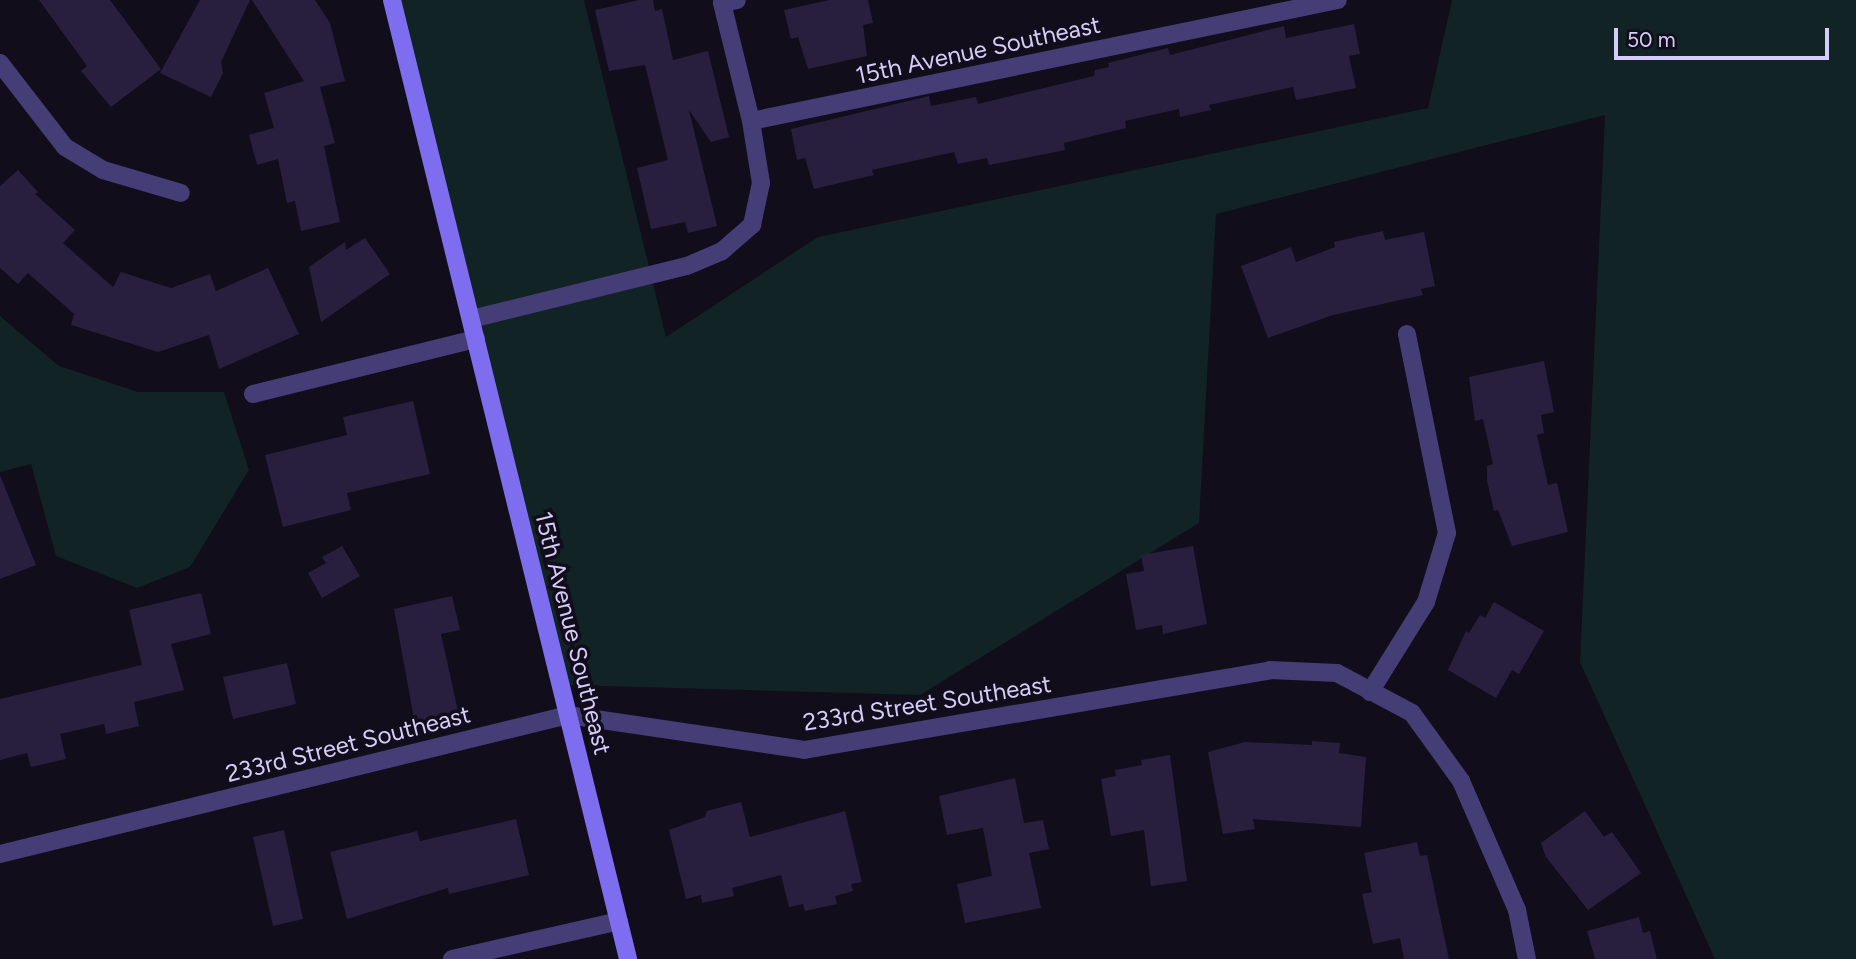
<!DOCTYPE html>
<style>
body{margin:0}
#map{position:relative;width:1856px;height:959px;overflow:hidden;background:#110d1b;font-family:Figtree,sans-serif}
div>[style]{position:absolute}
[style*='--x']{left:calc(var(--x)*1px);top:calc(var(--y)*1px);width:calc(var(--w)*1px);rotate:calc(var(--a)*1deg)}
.green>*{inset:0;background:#112324}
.building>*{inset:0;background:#281f3e}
.lane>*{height:18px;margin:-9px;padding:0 9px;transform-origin:9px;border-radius:9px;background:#453d75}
.street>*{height:18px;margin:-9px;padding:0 9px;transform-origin:9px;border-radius:9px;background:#453d75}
.secondary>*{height:18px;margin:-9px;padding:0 9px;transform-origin:9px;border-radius:9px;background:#7e6eef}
span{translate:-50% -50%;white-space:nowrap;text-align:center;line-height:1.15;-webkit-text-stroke:7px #110d1b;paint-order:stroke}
.street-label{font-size:24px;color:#d6ccf9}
.scale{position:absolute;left:1614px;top:28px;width:215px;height:32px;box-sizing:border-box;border:4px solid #d6ccf9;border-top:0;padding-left:9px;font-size:21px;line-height:24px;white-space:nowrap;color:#d6ccf9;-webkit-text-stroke:5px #110d1b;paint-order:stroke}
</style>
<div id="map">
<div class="green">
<i style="clip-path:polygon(394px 0,584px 0,666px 337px,818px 237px,1428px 108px,1452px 0,1856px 0,1856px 959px,1715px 959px,1580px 662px,1605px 115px,1216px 214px,1199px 523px,920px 695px,566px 685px)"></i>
<i style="clip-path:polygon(0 316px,59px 366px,138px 392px,224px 392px,249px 470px,190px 567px,137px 588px,56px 556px,31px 464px,0 472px)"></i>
</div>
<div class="building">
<i style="clip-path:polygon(39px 0,110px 0,161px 69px,111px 107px,81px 71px,87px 66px)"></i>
<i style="clip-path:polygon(200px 0,250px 0,221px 62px,223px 73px,211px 97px,160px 73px)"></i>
<i style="clip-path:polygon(252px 0,315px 0,330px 23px,345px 81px,320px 87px,335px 143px,324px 146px,340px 222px,301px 231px,295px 201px,287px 203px,278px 159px,257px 165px,249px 135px,274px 128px,264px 93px,304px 81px)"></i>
<i style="clip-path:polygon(639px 0,653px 0,655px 11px,662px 9px,673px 60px,708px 51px,729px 137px,711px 142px,689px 110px,717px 226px,688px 233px,685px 222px,651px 229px,637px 168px,668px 160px,645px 65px,609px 71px,595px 10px)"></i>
<i style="clip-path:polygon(829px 0,868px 0,873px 23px,863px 25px,867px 56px,808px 69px,798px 37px,791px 39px,784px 10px)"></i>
<i style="clip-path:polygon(1354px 24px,1360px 54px,1349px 56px,1356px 88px,1296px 100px,1293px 87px,1209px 105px,1211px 110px,1180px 117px,1179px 109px,1125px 121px,1126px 128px,1064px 143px,1065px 150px,989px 165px,987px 158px,958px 164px,954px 152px,872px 170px,874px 175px,814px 189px,805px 158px,797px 160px,791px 129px,929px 96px,931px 106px,976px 97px,978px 104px,1094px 76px,1095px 70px,1109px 67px,1108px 63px,1168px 48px,1170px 55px,1284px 26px,1286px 38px)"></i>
<i style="clip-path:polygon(18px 170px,38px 192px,35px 194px,75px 230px,63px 243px,113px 287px,121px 272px,171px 288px,210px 274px,216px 291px,268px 268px,299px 334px,219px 369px,209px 335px,158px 352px,71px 325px,74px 314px,28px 273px,18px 284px,0 268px,0 186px)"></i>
<i style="clip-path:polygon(1383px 231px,1385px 240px,1424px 232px,1435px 286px,1421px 289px,1423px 295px,1333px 315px,1268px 338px,1241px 266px,1291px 247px,1296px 262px,1335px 247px,1334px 242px)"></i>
<i style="clip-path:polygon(365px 238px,390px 274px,321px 322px,309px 267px,345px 242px,346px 250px)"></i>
<i style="clip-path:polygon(1544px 361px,1554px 412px,1541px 415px,1544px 433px,1537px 435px,1548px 485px,1557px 483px,1568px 532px,1512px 546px,1498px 510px,1494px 511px,1487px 481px,1487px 466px,1493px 464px,1483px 419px,1475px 421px,1469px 377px)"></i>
<i style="clip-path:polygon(413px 401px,430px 474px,347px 493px,351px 510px,283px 527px,265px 455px,347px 435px,343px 417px)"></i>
<i style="clip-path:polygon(0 475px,36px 565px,0 579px)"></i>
<i style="clip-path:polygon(342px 546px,360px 576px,322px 598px,308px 573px,326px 563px,322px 557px)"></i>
<i style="clip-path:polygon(1193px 546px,1207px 624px,1163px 634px,1162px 625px,1136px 630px,1126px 574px,1144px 571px,1141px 555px)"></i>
<i style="clip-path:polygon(201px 593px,211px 634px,171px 644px,184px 690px,134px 702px,139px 726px,106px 734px,104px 724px,60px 734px,66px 759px,31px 767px,27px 753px,0 760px,0 699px,142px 665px,129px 610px)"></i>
<i style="clip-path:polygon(452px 596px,460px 630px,441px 634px,460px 720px,416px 730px,394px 609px)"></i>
<i style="clip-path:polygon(1494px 602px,1544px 631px,1519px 674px,1512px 670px,1496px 698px,1448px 670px,1466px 631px,1469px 633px,1480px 615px,1485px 618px)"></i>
<i style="clip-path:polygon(287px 663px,296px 704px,233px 719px,223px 677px)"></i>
<i style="clip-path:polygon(1312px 741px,1340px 743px,1339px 753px,1366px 757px,1361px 827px,1253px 819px,1255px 829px,1223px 834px,1208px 752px,1245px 742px,1312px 745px)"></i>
<i style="clip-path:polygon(1170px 755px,1187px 881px,1151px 886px,1144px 830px,1111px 836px,1101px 779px,1116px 776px,1115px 770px,1142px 765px,1141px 760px)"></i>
<i style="clip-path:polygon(1015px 778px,1024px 823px,1043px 820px,1049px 849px,1029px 853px,1041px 908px,965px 923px,957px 884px,992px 876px,983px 828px,947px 835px,939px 796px)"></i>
<i style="clip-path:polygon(741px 802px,750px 837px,845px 811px,862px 882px,851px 884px,853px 891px,835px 896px,837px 904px,805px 911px,803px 904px,789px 907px,781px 875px,732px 888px,734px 896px,702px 903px,701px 895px,686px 899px,669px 830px,705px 817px,707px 811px)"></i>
<i style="clip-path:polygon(1585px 811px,1604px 837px,1612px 832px,1641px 873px,1588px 910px,1546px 857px,1541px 843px)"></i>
<i style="clip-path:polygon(516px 819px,529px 875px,449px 894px,448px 888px,347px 919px,330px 852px,417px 831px,420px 841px)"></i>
<i style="clip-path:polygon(284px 830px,303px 919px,273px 926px,253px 837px)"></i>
<i style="clip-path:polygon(1417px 842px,1420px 856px,1427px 855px,1449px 959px,1404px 959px,1400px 938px,1373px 944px,1362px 894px,1372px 892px,1364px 853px)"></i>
<i style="clip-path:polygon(1639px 917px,1643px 933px,1650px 931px,1657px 959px,1595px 959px,1587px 931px)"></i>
</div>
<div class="lane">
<i style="--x:751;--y:121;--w:599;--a:-11.65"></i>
<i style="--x:471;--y:319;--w:222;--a:-13.8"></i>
<i style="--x:687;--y:266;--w:38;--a:-23"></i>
<i style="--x:722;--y:251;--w:40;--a:-41"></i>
<i style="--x:752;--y:225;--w:43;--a:-77.9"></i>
<i style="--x:761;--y:183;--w:63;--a:-99.2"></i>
<i style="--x:751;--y:121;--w:122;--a:-103.8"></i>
<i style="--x:722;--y:3;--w:15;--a:-11"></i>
<i style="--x:253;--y:394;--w:230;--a:-13.9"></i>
<i style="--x:1370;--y:692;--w:106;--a:-58.1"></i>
<i style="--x:1426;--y:602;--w:72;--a:-73.1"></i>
<i style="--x:1447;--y:533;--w:203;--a:-101.4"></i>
</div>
<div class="street">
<i style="--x:0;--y:63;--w:106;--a:52.3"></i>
<i style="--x:65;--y:147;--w:44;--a:31.2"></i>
<i style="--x:103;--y:170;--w:81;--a:16.4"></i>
<i style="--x:0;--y:854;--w:585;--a:-13.75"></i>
<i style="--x:568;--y:715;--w:239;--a:8.4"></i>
<i style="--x:804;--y:750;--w:473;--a:-9.7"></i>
<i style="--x:1270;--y:670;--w:67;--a:2.6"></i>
<i style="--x:1337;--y:673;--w:85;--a:28.1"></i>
<i style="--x:1412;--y:713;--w:84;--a:54.2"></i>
<i style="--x:1461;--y:781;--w:141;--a:66.5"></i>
<i style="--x:1517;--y:910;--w:50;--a:78.5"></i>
<i style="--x:452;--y:959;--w:171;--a:-12.8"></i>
</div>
<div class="secondary">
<i style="--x:392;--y:0;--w:988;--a:76.17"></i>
</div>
<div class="street-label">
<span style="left:978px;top:50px;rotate:-12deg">15th Avenue Southeast</span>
<span style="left:573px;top:633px;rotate:76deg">15th Avenue Southeast</span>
<span style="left:927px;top:703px;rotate:-9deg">233rd Street Southeast</span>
<span style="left:348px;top:744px;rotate:-14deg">233rd Street Southeast</span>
</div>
<div class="scale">50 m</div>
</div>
